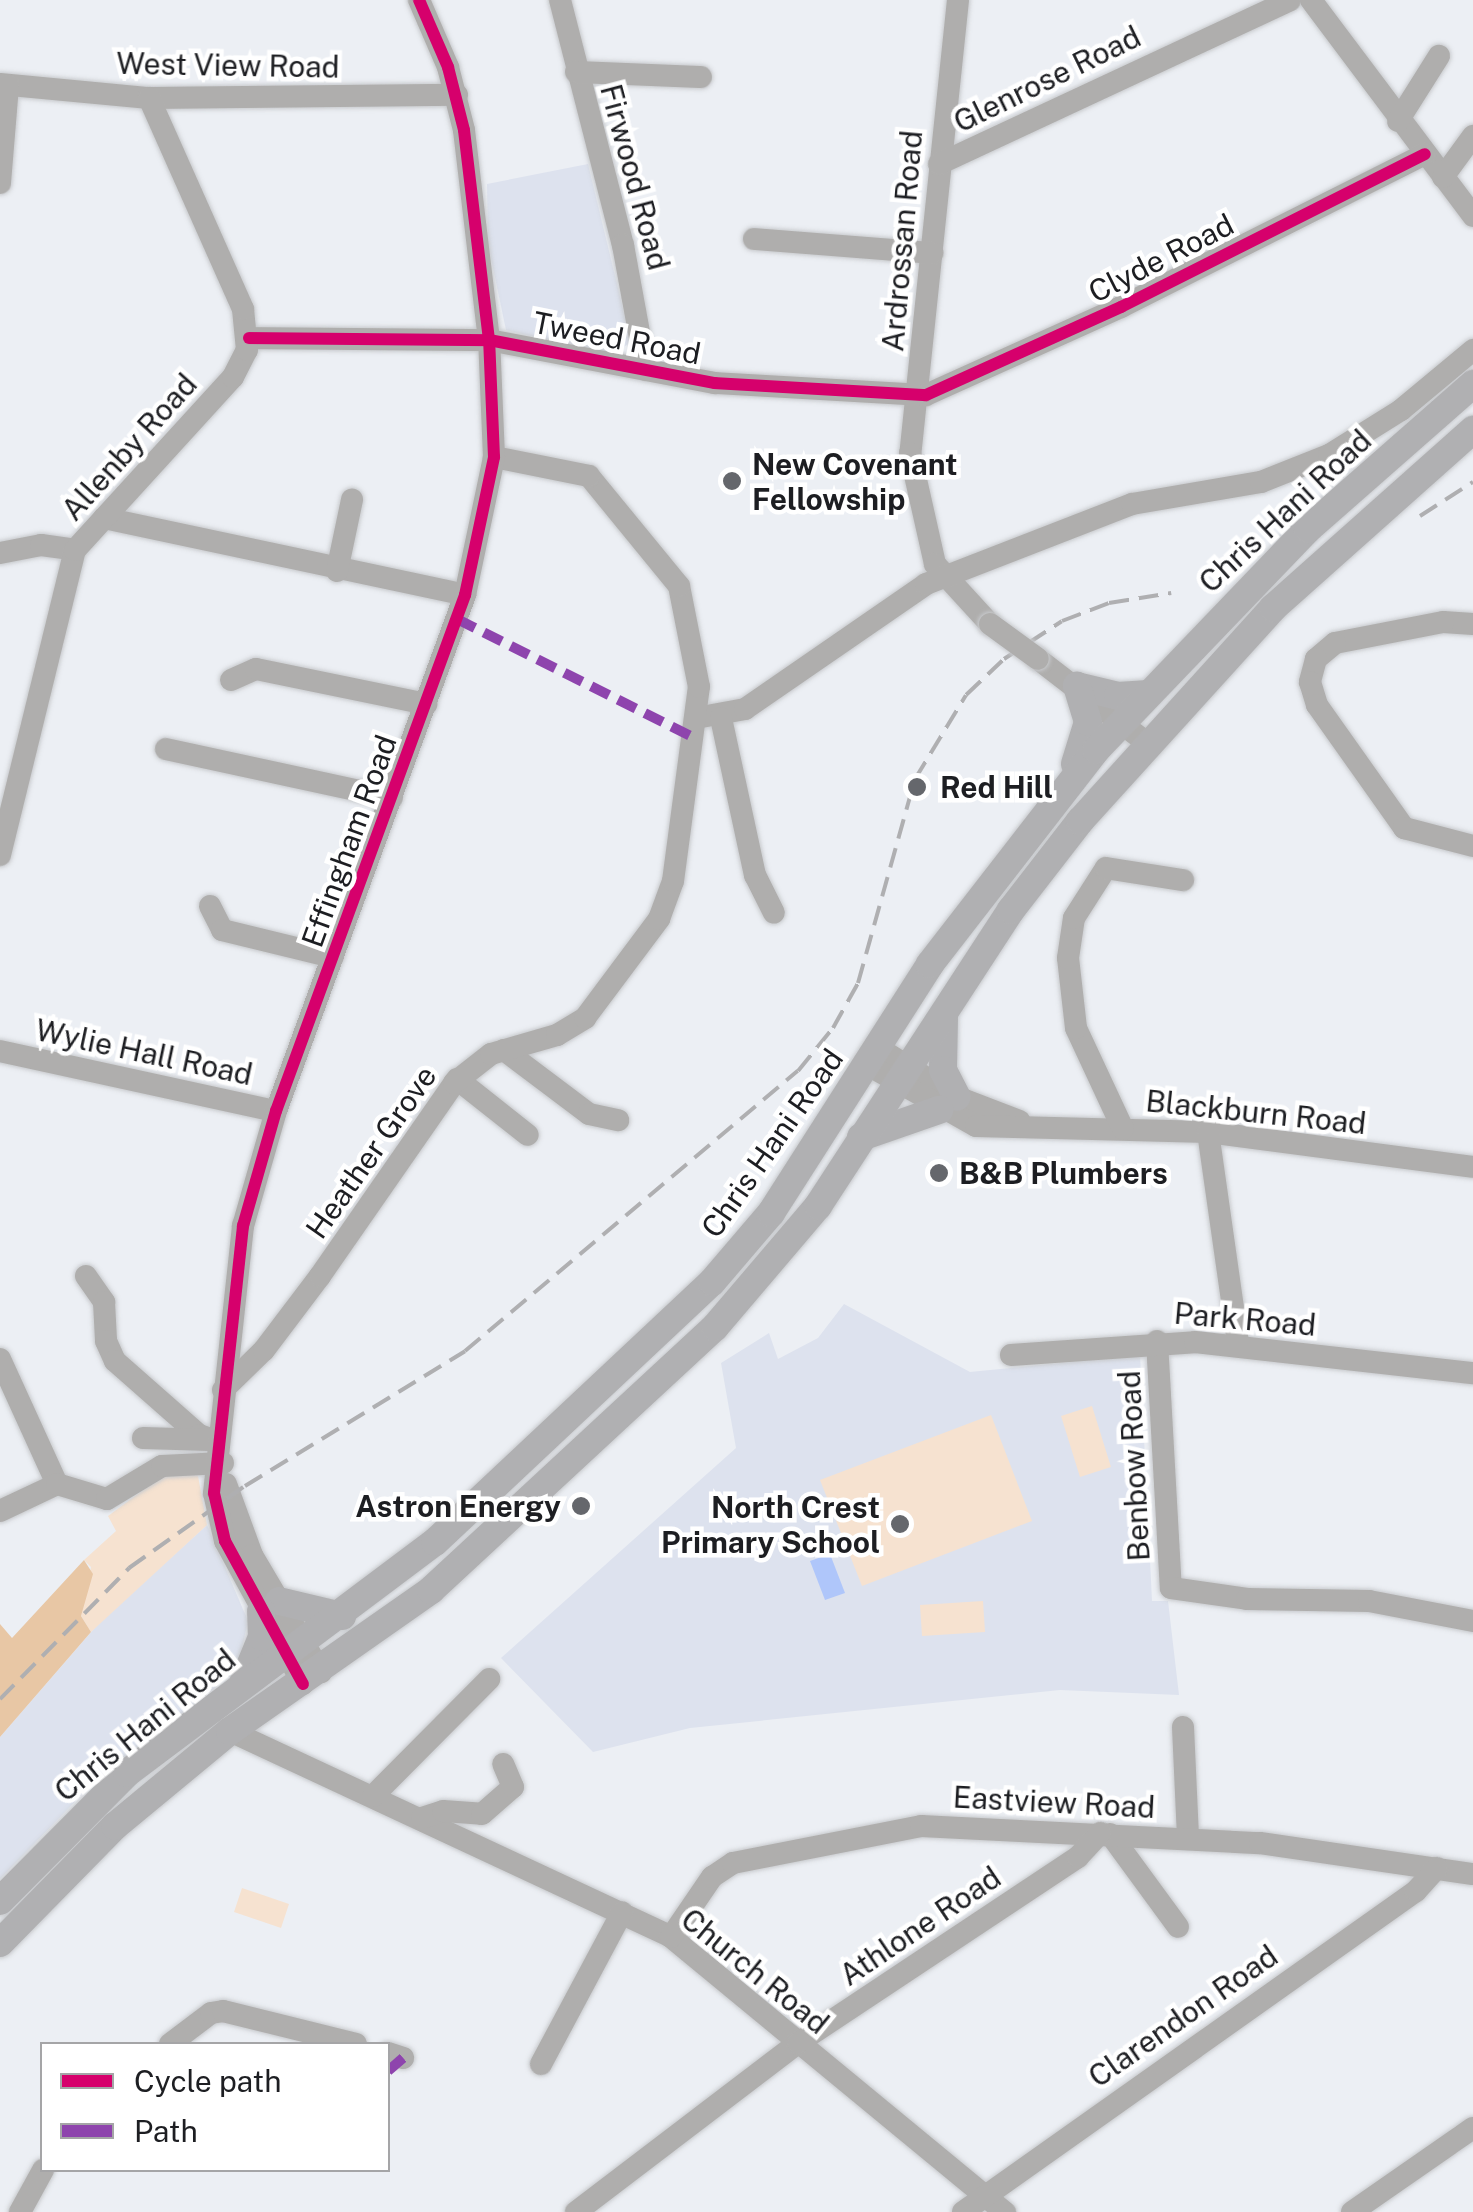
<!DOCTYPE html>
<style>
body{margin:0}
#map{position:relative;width:1473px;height:2212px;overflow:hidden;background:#eceff4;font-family:"Public Sans",sans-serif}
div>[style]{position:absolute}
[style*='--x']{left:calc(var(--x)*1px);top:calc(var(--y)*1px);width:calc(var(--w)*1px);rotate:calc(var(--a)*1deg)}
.built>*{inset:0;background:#dde2ee}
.green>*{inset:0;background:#f6e2d0}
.forest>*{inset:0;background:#e8c7a5}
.water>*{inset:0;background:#afc6fa}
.roads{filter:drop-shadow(0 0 2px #c8cacd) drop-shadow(0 0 2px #c8cacd)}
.minor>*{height:22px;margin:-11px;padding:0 11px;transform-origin:11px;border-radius:11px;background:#afaead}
.major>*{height:28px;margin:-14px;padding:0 14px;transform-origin:14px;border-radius:14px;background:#b0b0b2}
.rail>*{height:4px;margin-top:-2px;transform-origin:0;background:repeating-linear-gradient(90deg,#afafb1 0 20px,transparent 0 30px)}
.bridges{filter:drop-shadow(0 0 2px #c8cacd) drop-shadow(0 0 2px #c8cacd)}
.minor-bridge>*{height:22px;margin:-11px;padding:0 11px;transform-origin:11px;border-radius:11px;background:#afaead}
.quiet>*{height:10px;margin-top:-5px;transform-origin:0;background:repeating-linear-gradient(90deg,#8e44ad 0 20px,transparent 0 30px)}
.cycleway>*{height:12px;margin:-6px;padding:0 6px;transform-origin:6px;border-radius:6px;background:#d6006c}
.dots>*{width:28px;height:28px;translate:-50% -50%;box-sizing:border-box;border:5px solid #fff;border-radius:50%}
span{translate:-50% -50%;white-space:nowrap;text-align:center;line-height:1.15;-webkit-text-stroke:9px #fff;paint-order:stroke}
.street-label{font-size:30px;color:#1d1e22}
.poi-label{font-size:30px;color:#1d1e22;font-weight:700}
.left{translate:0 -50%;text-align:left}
.right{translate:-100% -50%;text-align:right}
.legend{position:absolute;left:40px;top:2042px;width:350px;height:130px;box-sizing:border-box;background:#fff;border:2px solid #a5a5a7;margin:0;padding:12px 18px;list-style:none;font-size:30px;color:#1d1e22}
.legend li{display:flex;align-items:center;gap:20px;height:50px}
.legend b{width:50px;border:2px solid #a5a5a7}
</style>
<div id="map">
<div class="built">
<i style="clip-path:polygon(588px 164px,631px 342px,612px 355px,506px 330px,488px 244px,487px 184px)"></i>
<i style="clip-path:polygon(844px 1304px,970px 1372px,1140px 1355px,1152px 1601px,1168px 1601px,1179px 1695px,1060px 1690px,690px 1728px,593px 1752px,501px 1658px,736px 1448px,721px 1363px,769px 1333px,778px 1359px,818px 1338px)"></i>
<i style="clip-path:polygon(207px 1525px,248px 1621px,237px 1671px,101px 1775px,0 1879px,0 1737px,99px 1623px)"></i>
</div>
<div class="green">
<i style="clip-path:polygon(1092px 1406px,1111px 1467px,1080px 1477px,1061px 1416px)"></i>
<i style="clip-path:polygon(991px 1415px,1032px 1521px,862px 1586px,820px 1480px)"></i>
<i style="clip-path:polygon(186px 1473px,198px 1476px,207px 1525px,91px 1632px,81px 1616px,91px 1567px,84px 1560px,116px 1531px,108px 1516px,165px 1474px)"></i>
<i style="clip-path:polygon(983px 1601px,985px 1632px,922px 1636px,920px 1605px)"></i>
<i style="clip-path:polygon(242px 1888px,289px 1904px,281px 1928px,234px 1912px)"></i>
</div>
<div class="forest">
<i style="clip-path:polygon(84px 1560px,93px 1574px,81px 1616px,91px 1632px,0 1737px,0 1624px,12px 1638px)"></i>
</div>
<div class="water">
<i style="clip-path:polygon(830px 1554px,845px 1593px,825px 1600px,810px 1561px)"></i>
</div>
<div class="roads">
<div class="minor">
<i style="--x:560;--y:0;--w:253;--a:75.6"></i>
<i style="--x:623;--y:245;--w:127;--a:79.6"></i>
<i style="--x:958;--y:0;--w:456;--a:96"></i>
<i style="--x:910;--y:453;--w:114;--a:77.3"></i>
<i style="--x:935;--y:564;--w:81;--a:47.5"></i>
<i style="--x:1311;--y:0;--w:270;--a:53.1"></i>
<i style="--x:576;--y:72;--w:125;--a:2.3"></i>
<i style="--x:0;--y:84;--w:150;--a:5.4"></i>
<i style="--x:149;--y:98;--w:308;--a:-0.6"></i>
<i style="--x:1398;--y:121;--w:77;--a:-57.8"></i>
<i style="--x:939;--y:164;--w:387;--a:-25"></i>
<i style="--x:1443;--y:177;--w:51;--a:-53.8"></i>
<i style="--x:0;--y:183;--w:98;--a:-85.3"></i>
<i style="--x:754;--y:239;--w:179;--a:4.5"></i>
<i style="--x:249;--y:338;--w:240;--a:0.5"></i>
<i style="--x:489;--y:340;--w:230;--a:10.8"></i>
<i style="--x:715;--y:383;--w:211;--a:3.3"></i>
<i style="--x:926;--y:395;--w:214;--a:-24.3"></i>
<i style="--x:1121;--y:307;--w:340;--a:-26.7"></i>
<i style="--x:104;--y:518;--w:357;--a:12"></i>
<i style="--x:0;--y:553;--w:42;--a:-11"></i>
<i style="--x:41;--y:545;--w:34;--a:8"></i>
<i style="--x:337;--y:571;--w:73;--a:-78.1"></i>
<i style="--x:1473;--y:624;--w:30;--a:-176"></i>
<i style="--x:1443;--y:622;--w:110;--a:169"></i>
<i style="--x:1335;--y:643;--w:25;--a:140"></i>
<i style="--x:1316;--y:659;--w:24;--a:105"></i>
<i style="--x:1310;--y:682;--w:24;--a:73"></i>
<i style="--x:1317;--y:705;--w:151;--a:54.7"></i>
<i style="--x:1404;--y:828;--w:71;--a:14.6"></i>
<i style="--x:1038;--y:659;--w:138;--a:37.6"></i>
<i style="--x:231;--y:680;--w:27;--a:-24"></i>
<i style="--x:256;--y:669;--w:174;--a:11.6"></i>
<i style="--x:696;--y:718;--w:50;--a:-10.4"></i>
<i style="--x:745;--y:709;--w:220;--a:-34.6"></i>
<i style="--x:926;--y:584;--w:221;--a:-21.2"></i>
<i style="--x:1132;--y:504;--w:131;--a:-9.7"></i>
<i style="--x:1261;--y:482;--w:73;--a:-21.7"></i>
<i style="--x:1329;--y:455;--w:85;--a:-32"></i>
<i style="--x:1401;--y:410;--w:94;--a:-39.8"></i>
<i style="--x:721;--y:718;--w:161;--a:77.8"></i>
<i style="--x:755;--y:875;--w:42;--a:63.4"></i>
<i style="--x:166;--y:749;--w:231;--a:12.2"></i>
<i style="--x:0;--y:855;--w:314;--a:-76.2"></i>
<i style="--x:75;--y:550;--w:234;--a:-47.6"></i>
<i style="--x:233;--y:377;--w:30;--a:-63"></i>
<i style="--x:247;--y:350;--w:41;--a:-95.6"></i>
<i style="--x:243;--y:309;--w:231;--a:-114"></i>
<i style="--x:210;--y:906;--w:27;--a:63"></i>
<i style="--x:222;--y:930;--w:114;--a:13.7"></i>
<i style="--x:877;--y:1047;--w:94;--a:32"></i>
<i style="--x:957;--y:1097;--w:67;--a:20.9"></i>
<i style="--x:504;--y:1050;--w:106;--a:37"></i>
<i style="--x:589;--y:1114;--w:30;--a:12"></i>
<i style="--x:0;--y:1051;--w:282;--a:12.3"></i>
<i style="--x:866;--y:1064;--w:126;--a:29.4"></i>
<i style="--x:976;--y:1126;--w:232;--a:1.5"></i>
<i style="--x:1208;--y:1132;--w:267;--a:7.5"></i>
<i style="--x:457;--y:1079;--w:90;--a:38.3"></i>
<i style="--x:1123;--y:1129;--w:111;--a:-115"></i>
<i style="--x:1076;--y:1028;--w:70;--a:-96.5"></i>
<i style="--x:1068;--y:958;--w:40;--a:-81.5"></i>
<i style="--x:1074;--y:918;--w:59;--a:-57.4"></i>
<i style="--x:1106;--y:868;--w:78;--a:8.9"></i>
<i style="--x:1208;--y:1132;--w:214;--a:81.9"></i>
<i style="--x:86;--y:1276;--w:32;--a:55"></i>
<i style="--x:104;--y:1302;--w:39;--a:87"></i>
<i style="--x:106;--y:1341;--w:22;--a:66"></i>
<i style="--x:115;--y:1361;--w:112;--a:41.4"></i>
<i style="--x:199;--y:1435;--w:21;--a:19"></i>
<i style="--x:1157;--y:1341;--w:247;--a:86.8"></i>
<i style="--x:1171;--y:1588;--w:77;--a:8.2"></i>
<i style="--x:1247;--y:1599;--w:122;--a:0.9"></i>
<i style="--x:1369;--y:1601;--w:106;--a:10.9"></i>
<i style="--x:1011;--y:1355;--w:184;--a:-4"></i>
<i style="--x:1195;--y:1342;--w:280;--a:6.4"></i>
<i style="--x:0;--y:1359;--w:137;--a:65.5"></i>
<i style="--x:223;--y:1390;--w:57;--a:-44.3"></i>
<i style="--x:264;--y:1350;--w:93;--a:-52.9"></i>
<i style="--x:320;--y:1276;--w:235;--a:-55.2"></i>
<i style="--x:454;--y:1083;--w:47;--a:-38.1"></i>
<i style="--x:491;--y:1054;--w:69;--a:-16.1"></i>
<i style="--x:557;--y:1035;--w:33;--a:-31"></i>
<i style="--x:585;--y:1018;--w:124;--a:-53.2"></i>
<i style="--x:659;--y:919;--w:40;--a:-69.8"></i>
<i style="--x:673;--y:881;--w:196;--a:-82.4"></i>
<i style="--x:699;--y:687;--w:103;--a:-101.2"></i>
<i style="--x:679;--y:586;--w:142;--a:-129.3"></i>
<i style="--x:589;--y:476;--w:97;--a:-168.7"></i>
<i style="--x:143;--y:1438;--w:67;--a:1.7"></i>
<i style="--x:226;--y:1484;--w:76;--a:69.9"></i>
<i style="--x:252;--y:1555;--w:136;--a:59.5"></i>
<i style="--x:0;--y:1511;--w:63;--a:-25.3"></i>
<i style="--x:57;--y:1484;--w:52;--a:16.7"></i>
<i style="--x:107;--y:1499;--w:64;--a:-31"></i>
<i style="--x:162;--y:1466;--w:61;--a:-2.8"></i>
<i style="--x:303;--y:1684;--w:163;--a:-118.6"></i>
<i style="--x:225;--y:1541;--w:49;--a:-102.9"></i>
<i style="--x:214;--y:1493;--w:269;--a:-83.8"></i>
<i style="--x:243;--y:1226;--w:120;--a:-74"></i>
<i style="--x:276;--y:1111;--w:550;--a:-69.88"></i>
<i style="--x:465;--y:595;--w:141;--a:-78.1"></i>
<i style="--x:494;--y:457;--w:117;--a:-92.4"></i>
<i style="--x:489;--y:340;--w:211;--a:-96.8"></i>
<i style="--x:464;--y:130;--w:65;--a:-104.3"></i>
<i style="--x:448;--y:67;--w:73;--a:-113.4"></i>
<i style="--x:1183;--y:1727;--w:111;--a:87.4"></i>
<i style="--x:230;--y:1731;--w:487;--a:25"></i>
<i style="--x:671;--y:1937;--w:433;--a:39.5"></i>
<i style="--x:373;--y:1796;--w:165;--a:-45.2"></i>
<i style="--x:422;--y:1818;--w:22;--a:-18"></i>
<i style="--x:443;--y:1811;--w:39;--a:4"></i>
<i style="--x:482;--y:1814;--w:41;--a:-41.1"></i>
<i style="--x:513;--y:1787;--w:25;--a:-113"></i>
<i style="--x:1110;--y:1834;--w:115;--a:53.8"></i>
<i style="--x:671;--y:1937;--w:73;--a:-55.7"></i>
<i style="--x:712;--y:1877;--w:25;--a:-34"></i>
<i style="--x:733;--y:1863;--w:192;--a:-11.1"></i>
<i style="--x:921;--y:1826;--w:339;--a:2.9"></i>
<i style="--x:1260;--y:1843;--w:215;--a:8.3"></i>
<i style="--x:170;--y:2044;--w:51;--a:-37.1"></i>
<i style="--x:211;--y:2013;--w:12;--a:-9"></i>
<i style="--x:223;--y:2011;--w:137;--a:13.9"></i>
<i style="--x:388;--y:2053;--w:16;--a:18"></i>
<i style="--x:541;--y:2064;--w:172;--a:-61.9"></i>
<i style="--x:20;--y:2212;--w:48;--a:-61.3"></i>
<i style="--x:576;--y:2212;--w:279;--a:-37.3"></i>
<i style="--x:798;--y:2043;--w:336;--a:-33.6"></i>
<i style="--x:1078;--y:1857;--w:33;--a:-47"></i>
<i style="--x:963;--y:2212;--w:555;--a:-35.32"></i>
<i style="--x:1416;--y:1891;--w:31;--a:-48"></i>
<i style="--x:1352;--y:2212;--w:147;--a:-34.8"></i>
</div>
<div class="major">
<i style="--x:1077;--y:686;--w:42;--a:13.7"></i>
<i style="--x:1118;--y:696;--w:27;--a:-4"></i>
<i style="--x:1075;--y:764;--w:44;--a:-72.8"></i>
<i style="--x:1088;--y:722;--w:38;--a:-107"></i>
<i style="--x:944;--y:1017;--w:53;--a:91.1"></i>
<i style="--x:943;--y:1070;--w:30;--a:63"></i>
<i style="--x:861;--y:1137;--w:83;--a:-19.1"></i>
<i style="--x:279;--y:1601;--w:65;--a:13.4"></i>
<i style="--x:243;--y:1683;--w:50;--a:-67.6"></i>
<i style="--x:262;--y:1637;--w:26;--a:-92"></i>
<i style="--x:0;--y:1901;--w:180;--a:-45.2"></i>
<i style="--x:127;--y:1773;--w:385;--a:-36.9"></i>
<i style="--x:435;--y:1542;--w:380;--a:-43.2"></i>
<i style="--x:712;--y:1282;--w:91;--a:-49.5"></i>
<i style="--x:771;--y:1213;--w:295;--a:-57.4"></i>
<i style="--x:930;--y:964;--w:271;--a:-52.2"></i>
<i style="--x:1096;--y:750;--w:306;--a:-46.2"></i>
<i style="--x:1308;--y:529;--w:220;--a:-41.3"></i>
<i style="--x:0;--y:1943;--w:164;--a:-45.5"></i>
<i style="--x:115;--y:1826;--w:149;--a:-39.6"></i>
<i style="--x:230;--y:1731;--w:246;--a:-35"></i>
<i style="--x:431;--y:1590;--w:387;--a:-42.8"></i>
<i style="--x:715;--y:1327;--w:159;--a:-49.6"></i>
<i style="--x:818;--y:1206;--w:353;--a:-56.9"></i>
<i style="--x:1011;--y:910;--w:113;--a:-52.2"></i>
<i style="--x:1080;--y:821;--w:287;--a:-47.8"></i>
<i style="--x:1273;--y:608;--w:268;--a:-41.7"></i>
</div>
</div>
<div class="rail">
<i style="--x:1420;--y:516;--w:63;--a:-32.7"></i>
<i style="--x:0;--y:1699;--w:184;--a:-45.4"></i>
<i style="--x:129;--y:1568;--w:142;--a:-35.3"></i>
<i style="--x:245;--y:1486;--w:258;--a:-31.5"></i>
<i style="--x:465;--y:1351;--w:435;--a:-40.1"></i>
<i style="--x:798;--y:1071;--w:55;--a:-50.9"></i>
<i style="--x:833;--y:1028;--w:51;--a:-60.9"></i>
<i style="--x:858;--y:983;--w:212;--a:-74.4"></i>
<i style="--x:915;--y:779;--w:98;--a:-58.7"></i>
<i style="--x:966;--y:695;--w:52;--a:-43.5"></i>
<i style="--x:1004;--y:659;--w:69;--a:-33.2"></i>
<i style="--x:1062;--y:621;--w:50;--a:-21"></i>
<i style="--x:1109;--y:603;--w:63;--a:-9.2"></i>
</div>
<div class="bridges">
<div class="minor-bridge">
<i style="--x:990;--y:624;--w:59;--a:36.1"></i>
</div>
</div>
<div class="quiet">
<i style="--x:457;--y:619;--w:264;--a:26.6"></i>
<i style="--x:388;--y:2071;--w:20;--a:-41"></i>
</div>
<div class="cycleway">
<i style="--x:249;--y:338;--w:240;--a:0.5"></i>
<i style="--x:489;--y:340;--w:230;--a:10.8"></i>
<i style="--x:715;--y:383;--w:211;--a:3.3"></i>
<i style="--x:926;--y:395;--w:214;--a:-24.3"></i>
<i style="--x:1121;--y:307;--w:340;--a:-26.7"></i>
<i style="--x:303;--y:1684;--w:163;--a:-118.6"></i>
<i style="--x:225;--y:1541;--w:49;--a:-102.9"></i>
<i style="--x:214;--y:1493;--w:269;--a:-83.8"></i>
<i style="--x:243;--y:1226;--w:120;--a:-74"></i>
<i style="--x:276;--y:1111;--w:550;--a:-69.88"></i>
<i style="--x:465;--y:595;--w:141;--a:-78.1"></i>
<i style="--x:494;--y:457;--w:117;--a:-92.4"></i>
<i style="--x:489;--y:340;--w:211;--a:-96.8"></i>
<i style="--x:464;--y:130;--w:65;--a:-104.3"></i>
<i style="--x:448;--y:67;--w:73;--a:-113.4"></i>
</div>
<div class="dots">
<i style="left:732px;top:481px;background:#65676c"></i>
<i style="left:917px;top:787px;background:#65676c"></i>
<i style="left:939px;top:1173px;background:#65676c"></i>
<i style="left:581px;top:1506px;background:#65676c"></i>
<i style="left:900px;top:1524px;background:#65676c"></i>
</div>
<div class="street-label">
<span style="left:228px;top:65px;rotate:1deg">West View Road</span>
<span style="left:1047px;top:79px;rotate:-26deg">Glenrose Road</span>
<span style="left:635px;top:177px;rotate:75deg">Firwood Road</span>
<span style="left:902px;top:241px;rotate:-85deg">Ardrossan Road</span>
<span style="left:1161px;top:258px;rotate:-27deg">Clyde Road</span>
<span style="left:617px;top:338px;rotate:11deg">Tweed Road</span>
<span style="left:129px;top:447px;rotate:-48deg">Allenby Road</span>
<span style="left:1285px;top:511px;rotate:-43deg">Chris Hani Road</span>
<span style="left:349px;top:841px;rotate:-70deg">Effingham Road</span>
<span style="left:144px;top:1052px;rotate:12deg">Wylie Hall Road</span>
<span style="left:1256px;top:1112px;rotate:6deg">Blackburn Road</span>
<span style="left:772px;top:1143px;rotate:-55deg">Chris Hani Road</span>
<span style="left:371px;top:1152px;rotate:-55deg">Heather Grove</span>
<span style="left:1245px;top:1319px;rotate:5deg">Park Road</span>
<span style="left:1134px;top:1466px;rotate:-93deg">Benbow Road</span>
<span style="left:145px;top:1725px;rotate:-39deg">Chris Hani Road</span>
<span style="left:1054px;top:1802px;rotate:3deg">Eastview Road</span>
<span style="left:920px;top:1926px;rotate:-34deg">Athlone Road</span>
<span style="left:755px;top:1971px;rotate:39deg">Church Road</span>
<span style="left:1183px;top:2016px;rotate:-35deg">Clarendon Road</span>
</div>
<div class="poi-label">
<span class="left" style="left:752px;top:481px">New Covenant<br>Fellowship</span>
<span class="left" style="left:940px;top:787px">Red Hill</span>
<span class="left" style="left:959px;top:1173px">B&amp;B Plumbers</span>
<span class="right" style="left:561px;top:1506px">Astron Energy</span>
<span class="right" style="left:880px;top:1524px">North Crest<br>Primary School</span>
</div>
<ul class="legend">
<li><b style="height:12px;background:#d6006c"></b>Cycle path</li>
<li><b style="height:12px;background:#8e44ad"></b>Path</li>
</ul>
</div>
